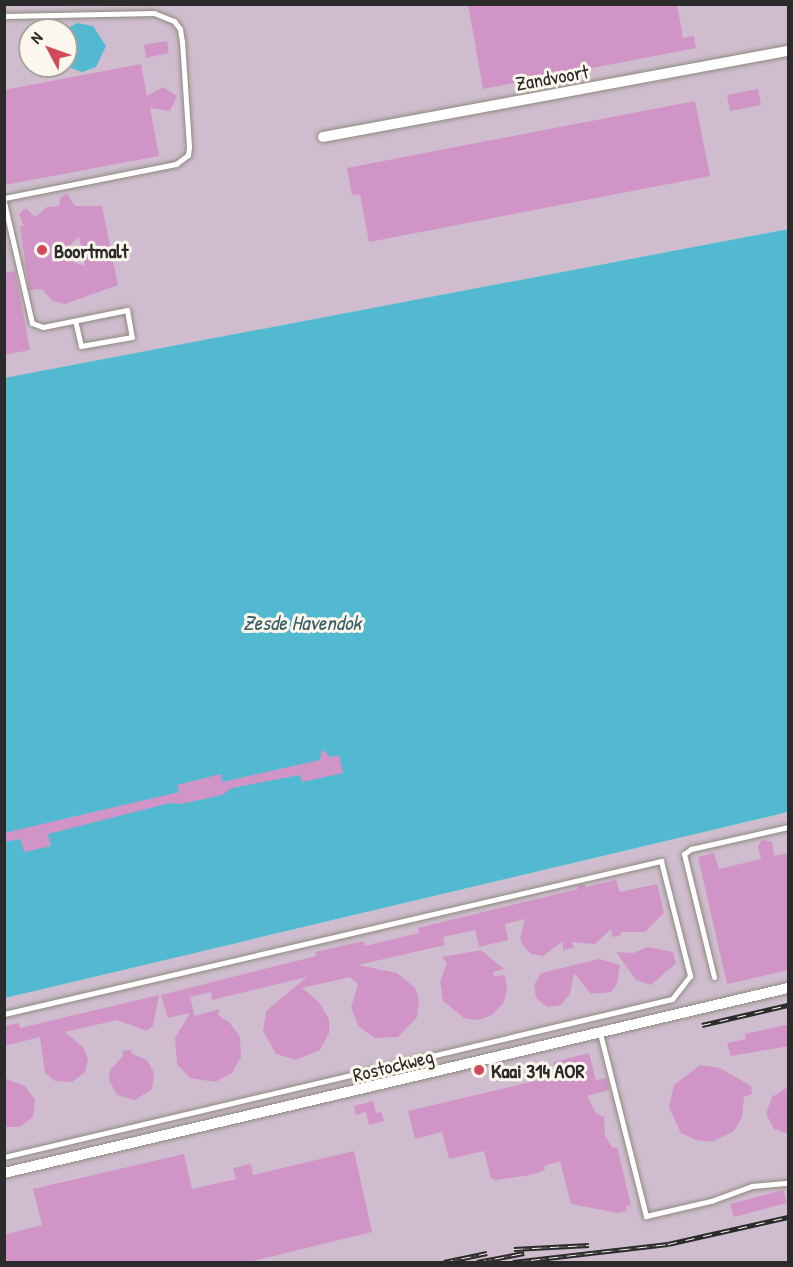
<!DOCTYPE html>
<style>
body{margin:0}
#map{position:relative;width:793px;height:1267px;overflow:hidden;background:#f2e9d1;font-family:"Patrick Hand",sans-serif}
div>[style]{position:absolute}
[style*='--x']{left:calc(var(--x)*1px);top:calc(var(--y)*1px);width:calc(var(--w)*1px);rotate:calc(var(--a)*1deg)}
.industrial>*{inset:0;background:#cfbdcf}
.water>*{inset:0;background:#52b9d0}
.building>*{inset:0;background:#d095c6}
.roads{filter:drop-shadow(0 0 2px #8e8a7e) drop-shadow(0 0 2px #8e8a7e)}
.service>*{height:5px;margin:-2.5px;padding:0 2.5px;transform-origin:2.5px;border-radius:2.5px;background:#fff}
.minor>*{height:10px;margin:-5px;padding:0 5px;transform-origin:5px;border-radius:5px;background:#fff}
.rail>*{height:5px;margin-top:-2.5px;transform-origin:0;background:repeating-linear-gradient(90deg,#fbf7ec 0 9px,#2b2b2b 0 18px);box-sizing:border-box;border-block:2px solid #2b2b2b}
.dots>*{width:16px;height:16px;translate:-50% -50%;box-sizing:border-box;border:3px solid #fbf7ec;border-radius:50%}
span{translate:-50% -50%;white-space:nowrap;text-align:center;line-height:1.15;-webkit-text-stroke:6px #fbf7ec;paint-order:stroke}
.street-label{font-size:20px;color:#2b2b2b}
.poi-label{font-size:20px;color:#2b2b2b;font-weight:700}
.left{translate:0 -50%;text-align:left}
.water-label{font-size:21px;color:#395d65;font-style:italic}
.frame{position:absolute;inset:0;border:6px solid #2b2b2b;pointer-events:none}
.north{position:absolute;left:18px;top:18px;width:60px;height:60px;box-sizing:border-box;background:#fbf7ec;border:2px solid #a8a59f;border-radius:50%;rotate:311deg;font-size:16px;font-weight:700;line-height:24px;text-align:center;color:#2b2b2b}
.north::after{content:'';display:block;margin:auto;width:21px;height:27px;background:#d1495b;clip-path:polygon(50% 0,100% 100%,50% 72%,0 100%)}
</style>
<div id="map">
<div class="industrial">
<i style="clip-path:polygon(evenodd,5px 5px,788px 5px,788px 229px,5px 378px,5px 5px,30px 30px,66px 30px,66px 66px,30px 66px,30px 30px)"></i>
<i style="clip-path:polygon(788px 812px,788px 1262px,5px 1262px,4px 998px)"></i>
</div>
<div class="water">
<i style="clip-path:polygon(77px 23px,93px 26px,106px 46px,96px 67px,82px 72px,65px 66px,64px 30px)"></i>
<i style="clip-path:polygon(788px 229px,788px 812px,5px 998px,4px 378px)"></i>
</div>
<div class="building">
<i style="clip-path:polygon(468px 4px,677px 4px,683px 38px,694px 36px,696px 48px,483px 89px)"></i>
<i style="clip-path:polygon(167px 41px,169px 53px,146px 58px,144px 45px)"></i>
<i style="clip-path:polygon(141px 64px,147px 96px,163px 87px,177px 96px,170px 111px,150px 108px,159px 156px,4px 185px,4px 90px)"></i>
<i style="clip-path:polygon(758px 89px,761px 105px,730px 111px,727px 95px)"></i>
<i style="clip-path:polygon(695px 101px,710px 176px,369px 242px,360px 194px,352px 195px,347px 168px)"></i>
<i style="clip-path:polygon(evenodd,67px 194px,75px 206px,102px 206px,118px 285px,65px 304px,53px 301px,42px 289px,29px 290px,20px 226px,24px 226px,19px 214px,26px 208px,35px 217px,47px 207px,59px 206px,61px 197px,67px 194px,79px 237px,85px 266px,56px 256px,69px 246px,79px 237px)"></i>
<i style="clip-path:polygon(15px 271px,30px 350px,4px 355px,4px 273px)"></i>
<i style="clip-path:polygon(322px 749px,330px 757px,339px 755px,343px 773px,302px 782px,300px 775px,232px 788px,222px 795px,181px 804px,170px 803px,48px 834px,51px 846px,24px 852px,20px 839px,4px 842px,4px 833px,179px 792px,177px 785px,221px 774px,222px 782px,320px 760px)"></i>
<i style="clip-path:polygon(762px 840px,772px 842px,774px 856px,789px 853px,789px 970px,727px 984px,698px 857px,714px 853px,719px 869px,761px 859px,758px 846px)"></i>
<i style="clip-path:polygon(616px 880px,620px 892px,657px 884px,664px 913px,645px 932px,620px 932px,622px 935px,612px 937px,611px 929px,595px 944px,571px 942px,574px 948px,563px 950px,563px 941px,543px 956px,531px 954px,523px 945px,520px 938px,525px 919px,505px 924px,508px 940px,479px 947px,475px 930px,443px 937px,445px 945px,358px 965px,397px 973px,415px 988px,419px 999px,417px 1017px,398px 1037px,375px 1038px,359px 1027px,351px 1008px,358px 984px,350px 977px,302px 988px,319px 1002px,329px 1019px,329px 1033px,320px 1050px,295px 1060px,276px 1054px,263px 1031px,266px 1011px,307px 977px,212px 1000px,211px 992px,190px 997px,195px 1016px,220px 1009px,218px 1015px,229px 1022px,240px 1037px,241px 1057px,232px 1073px,215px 1082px,190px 1078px,177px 1064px,175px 1038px,190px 1013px,168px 1018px,161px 995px,316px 956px,315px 952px,364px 941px,365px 946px,419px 933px,418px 928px,578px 889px,577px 886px,584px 884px,586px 887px)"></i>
<i style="clip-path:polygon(648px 947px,673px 952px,676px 963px,651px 985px,636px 980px,616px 952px,633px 953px)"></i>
<i style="clip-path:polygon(481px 950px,504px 969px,493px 972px,494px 976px,505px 975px,507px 991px,503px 1004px,492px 1015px,478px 1020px,464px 1018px,443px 1001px,440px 981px,447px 963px,442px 957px)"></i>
<i style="clip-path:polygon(599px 959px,620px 965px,617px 984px,611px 992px,591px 994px,574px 973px,570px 994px,561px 1005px,547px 1007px,536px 998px,534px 985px,541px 973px)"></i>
<i style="clip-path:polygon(159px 995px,153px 1026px,147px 1031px,117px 1020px,65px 1032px,83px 1047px,88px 1059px,85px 1072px,72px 1082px,55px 1081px,45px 1073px,40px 1037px,4px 1046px,4px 1026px,19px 1023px,20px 1028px)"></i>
<i style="clip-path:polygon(785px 1025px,789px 1026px,789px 1046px,731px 1056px,727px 1043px,746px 1039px,745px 1034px)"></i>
<i style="clip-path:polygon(131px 1050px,132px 1054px,147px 1060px,154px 1073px,152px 1089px,135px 1100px,117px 1095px,109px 1080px,110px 1070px,123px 1056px,123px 1051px)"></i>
<i style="clip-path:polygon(589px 1053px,596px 1080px,606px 1078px,609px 1090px,587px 1096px,596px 1113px,604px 1117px,605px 1136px,613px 1148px,617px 1147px,631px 1205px,626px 1206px,627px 1211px,618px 1213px,571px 1204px,560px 1161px,544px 1166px,545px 1170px,530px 1175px,496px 1180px,491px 1178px,484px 1151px,449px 1159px,442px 1132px,415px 1139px,408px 1111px,556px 1076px,553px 1062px)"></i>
<i style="clip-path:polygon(700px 1065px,720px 1068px,751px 1086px,752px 1094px,744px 1097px,742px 1117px,734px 1131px,712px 1142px,696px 1140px,681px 1133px,669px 1107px,674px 1085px)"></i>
<i style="clip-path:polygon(4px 1078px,25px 1086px,35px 1100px,33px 1117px,20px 1127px,4px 1127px)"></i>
<i style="clip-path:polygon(786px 1088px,789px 1089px,789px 1134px,774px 1129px,766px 1114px,772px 1097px)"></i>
<i style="clip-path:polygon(373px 1101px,376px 1113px,381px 1112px,384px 1121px,369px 1125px,366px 1112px,356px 1115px,354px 1106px)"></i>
<i style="clip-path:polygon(354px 1151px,372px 1232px,245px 1263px,4px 1263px,4px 1235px,42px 1225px,33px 1189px,184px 1154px,192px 1189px,236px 1179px,233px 1168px,251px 1164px,253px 1175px)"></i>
<i style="clip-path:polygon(783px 1190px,787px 1203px,734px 1217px,730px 1204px)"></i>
</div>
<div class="roads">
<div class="service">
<i style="--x:4;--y:16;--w:150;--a:-1.1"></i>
<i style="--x:154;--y:13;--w:22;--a:22"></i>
<i style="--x:174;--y:21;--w:10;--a:53"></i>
<i style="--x:180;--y:29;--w:12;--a:81"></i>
<i style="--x:182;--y:41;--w:106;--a:86.2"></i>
<i style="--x:189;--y:147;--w:8;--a:97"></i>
<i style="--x:188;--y:155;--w:15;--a:143"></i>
<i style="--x:176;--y:164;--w:175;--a:168.8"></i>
<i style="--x:4;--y:202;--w:124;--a:77"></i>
<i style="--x:32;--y:323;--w:12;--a:20"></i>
<i style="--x:43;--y:327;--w:86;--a:-11.4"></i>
<i style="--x:127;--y:310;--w:27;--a:80"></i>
<i style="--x:132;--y:337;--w:52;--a:170"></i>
<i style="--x:81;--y:346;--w:26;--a:-103"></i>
<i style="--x:714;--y:977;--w:127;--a:-103.7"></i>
<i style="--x:684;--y:854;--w:9;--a:-36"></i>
<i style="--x:691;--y:849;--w:99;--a:-12.8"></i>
<i style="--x:4;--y:1014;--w:675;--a:-13.11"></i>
<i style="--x:661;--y:861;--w:119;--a:75.8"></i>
<i style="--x:690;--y:976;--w:29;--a:128"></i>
<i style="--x:672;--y:999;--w:686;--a:166.69"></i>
<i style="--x:600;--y:1033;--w:189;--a:75.9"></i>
<i style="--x:646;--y:1216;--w:67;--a:-13"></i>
<i style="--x:711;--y:1201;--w:44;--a:-20.1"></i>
<i style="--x:752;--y:1186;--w:36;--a:-5"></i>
</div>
<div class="minor">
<i style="--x:323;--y:137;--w:473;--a:-10.5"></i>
<i style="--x:4;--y:1173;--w:806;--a:-13.28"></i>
</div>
</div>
<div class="rail">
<i style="--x:702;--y:1025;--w:88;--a:-13.1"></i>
<i style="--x:514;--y:1249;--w:75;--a:-3.1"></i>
<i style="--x:444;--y:1262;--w:44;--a:-11.8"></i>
<i style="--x:477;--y:1262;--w:48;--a:-10.8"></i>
<i style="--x:513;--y:1262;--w:156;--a:-6.6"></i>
<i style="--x:668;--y:1244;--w:123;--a:-12.7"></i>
</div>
<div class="dots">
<i style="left:42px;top:250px;background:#d1495b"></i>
<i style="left:479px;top:1070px;background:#d1495b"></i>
</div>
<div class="street-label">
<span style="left:552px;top:77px;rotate:-10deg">Zandvoort</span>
<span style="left:393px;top:1065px;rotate:-14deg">Rostockweg</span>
</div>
<div class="poi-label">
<span class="left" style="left:54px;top:250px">Boortmalt</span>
<span class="left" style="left:491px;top:1070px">Kaai 314 AOR</span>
</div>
<div class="water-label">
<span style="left:302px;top:623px">Zesde Havendok</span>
</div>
<div class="frame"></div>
<div class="north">N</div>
</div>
